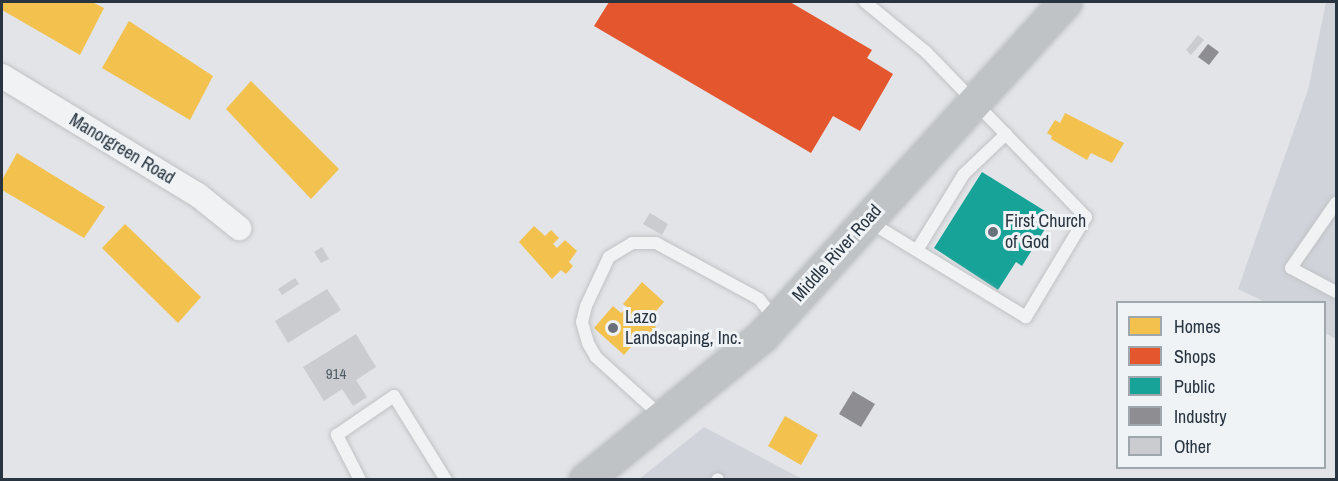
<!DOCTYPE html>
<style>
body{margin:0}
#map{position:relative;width:1338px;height:481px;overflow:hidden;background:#e2e4e7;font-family:"Archivo Narrow",sans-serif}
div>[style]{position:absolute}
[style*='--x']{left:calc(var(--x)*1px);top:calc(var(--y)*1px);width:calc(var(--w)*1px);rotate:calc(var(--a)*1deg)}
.built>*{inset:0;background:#d0d4da}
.homes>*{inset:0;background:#f2c14e}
.shops>*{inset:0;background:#e4572e}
.public>*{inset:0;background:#17a398}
.industry>*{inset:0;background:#8d8d92}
.building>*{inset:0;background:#cacccf}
.roads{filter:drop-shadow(0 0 2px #c0c2c5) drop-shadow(0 0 2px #c0c2c5)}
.lane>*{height:12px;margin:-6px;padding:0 6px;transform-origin:6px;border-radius:6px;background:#f1f2f3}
.street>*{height:24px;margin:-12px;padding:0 12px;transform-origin:12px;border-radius:12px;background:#f1f2f3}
.secondary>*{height:33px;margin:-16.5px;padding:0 16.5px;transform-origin:16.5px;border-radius:16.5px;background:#bfc3c6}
.dots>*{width:16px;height:16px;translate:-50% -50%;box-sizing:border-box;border:3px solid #eff3f6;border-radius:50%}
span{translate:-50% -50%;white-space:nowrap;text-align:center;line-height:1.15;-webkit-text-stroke:6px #eff3f6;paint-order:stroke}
.number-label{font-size:15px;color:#515b64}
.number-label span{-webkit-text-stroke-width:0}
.street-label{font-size:18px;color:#283440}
.poi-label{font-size:18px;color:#283440}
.left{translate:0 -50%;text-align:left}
.frame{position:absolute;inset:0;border:3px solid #283440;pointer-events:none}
.legend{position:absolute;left:1116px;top:301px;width:210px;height:168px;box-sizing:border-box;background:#eff3f6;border:2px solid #9fa7ad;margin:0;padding:8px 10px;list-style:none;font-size:18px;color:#283440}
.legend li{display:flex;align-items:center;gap:12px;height:30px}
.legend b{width:30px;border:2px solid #9fa7ad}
</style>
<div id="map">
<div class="built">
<i style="clip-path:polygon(1326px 2px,1336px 2px,1336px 339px,1325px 333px,1324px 302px,1265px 302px,1238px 289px,1308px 90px)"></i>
<i style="clip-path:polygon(704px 427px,802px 479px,638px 480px)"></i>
</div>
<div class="homes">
<i style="clip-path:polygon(2px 2px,92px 2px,104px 8px,80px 55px,2px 10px)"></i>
<i style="clip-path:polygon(129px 21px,213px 76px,190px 120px,102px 68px)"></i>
<i style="clip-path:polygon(251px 81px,339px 169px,311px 199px,226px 109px)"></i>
<i style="clip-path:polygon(1065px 113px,1124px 143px,1112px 163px,1091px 153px,1087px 160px,1051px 139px,1052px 136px,1047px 133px,1055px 120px,1060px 123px)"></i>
<i style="clip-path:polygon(17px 153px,105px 207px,84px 238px,2px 190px,2px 180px)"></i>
<i style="clip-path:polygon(125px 224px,201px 297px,178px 323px,102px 248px)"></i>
<i style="clip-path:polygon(534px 226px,545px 236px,551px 230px,559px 238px,553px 244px,557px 248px,565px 240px,577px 251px,569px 262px,573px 266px,566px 274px,561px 270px,552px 279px,519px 242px)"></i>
<i style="clip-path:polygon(642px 282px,664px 302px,648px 320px,656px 327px,647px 338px,642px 334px,624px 355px,594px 328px,613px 306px,621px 313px,627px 307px,623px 304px)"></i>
<i style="clip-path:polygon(785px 416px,818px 435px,801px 465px,768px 446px)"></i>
</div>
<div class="shops">
<i style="clip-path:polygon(609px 2px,790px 2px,872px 50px,867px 58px,893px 74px,860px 131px,833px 116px,811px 153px,594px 26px)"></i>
</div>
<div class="public">
<i style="clip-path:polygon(982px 172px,1053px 216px,1022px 266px,1016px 262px,998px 290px,934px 248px)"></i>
</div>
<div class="industry">
<i style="clip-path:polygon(1208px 44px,1219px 52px,1209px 65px,1198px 57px)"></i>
<i style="clip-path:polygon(853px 391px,875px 404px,861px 427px,839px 414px)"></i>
</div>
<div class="building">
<i style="clip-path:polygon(1198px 35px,1204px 40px,1191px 55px,1186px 50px)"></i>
<i style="clip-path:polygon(650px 213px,668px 224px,662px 235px,643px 224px)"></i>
<i style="clip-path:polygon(322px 247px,329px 259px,321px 263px,314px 252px)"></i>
<i style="clip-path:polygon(295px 278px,299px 284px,282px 295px,278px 289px)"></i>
<i style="clip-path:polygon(327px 289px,341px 310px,288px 343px,275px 321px)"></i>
<i style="clip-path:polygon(356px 334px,376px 367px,356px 380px,367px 397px,353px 406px,342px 389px,324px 401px,303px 367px)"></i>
</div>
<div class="roads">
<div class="lane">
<i style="--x:865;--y:2;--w:79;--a:39.3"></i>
<i style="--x:926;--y:52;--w:230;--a:45.9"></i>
<i style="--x:1086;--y:217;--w:117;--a:121"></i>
<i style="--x:1026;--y:317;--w:185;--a:-148.7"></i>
<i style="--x:1336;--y:203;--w:79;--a:124.7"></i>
<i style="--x:1291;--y:268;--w:51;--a:28.1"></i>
<i style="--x:917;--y:250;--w:89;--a:-58.3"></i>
<i style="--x:964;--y:174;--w:58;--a:-43.6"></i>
<i style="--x:661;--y:416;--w:88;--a:-137.8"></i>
<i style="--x:596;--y:357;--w:16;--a:-120"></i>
<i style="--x:588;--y:343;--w:22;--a:-106"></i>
<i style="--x:582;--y:322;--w:16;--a:-76"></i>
<i style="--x:586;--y:306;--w:54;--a:-64.9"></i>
<i style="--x:609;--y:257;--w:27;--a:-31"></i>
<i style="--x:632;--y:243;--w:24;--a:0"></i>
<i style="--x:656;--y:243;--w:117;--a:28.5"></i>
<i style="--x:759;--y:299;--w:26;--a:51"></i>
<i style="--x:360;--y:480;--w:51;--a:-117.1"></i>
<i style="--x:337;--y:435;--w:69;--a:-34.4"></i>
<i style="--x:394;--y:396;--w:99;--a:58.2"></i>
<i style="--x:717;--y:480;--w:1;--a:-45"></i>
</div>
<div class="street">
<i style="--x:2;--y:76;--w:229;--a:31.3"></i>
<i style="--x:198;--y:195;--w:53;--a:38.8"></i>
</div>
<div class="secondary">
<i style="--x:585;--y:480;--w:228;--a:-39.1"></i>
<i style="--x:762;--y:336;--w:451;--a:-47.8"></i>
</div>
</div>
<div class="dots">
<i style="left:993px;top:232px;background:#69727a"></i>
<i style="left:613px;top:328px;background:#69727a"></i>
</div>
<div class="number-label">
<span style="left:336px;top:374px">914</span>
</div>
<div class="street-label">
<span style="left:122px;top:149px;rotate:31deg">Manorgreen Road</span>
<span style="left:837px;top:253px;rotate:-48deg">Middle River Road</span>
</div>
<div class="poi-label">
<span class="left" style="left:1005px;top:232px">First Church<br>of God</span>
<span class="left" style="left:625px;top:328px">Lazo<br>Landscaping, Inc.</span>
</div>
<div class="frame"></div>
<ul class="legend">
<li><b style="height:16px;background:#f2c14e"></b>Homes</li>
<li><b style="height:16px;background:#e4572e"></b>Shops</li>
<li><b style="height:16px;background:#17a398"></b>Public</li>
<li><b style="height:16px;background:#8d8d92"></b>Industry</li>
<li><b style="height:16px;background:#cacccf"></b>Other</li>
</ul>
</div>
